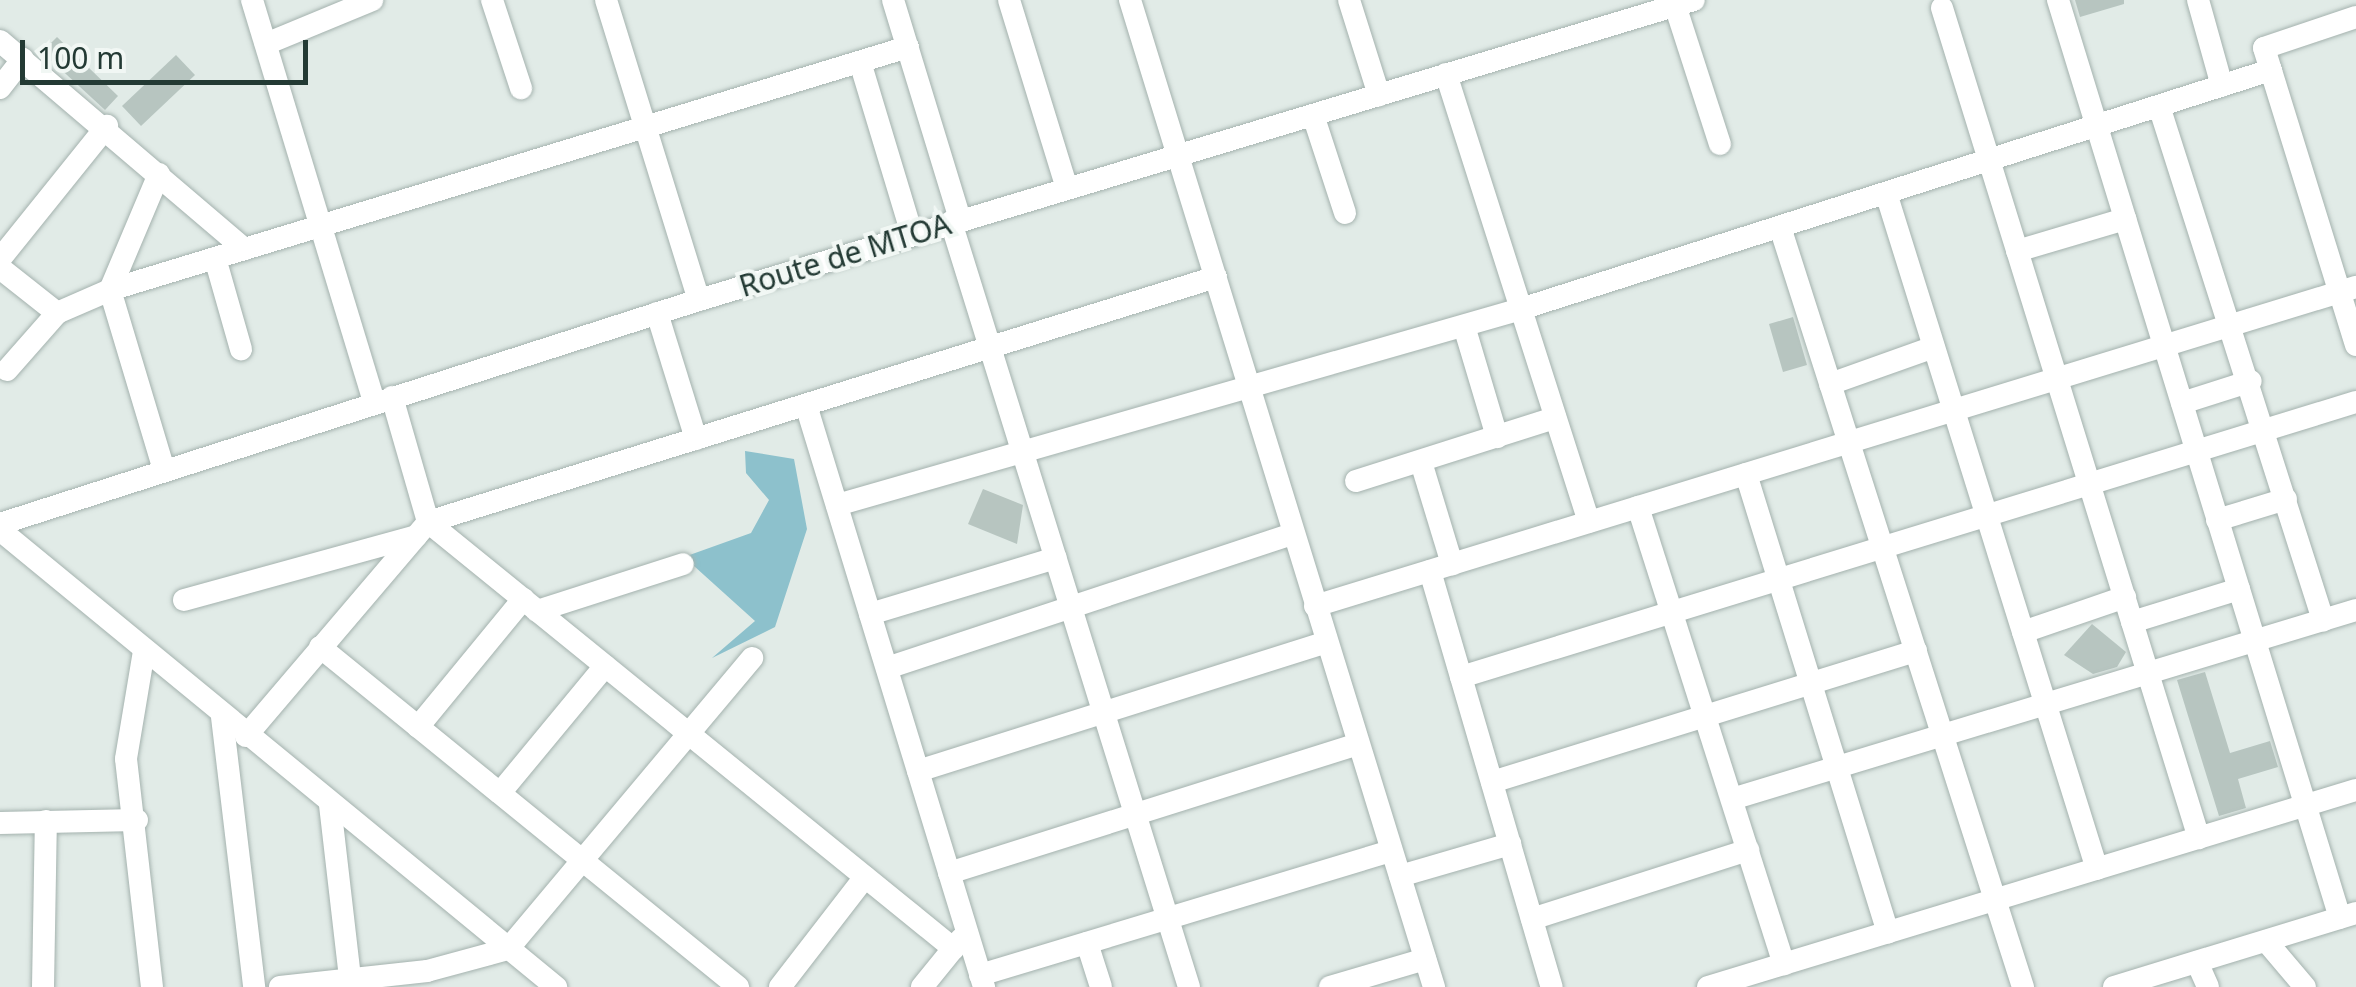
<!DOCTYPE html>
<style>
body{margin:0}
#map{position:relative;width:2356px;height:987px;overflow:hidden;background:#e1ebe7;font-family:"Noto Sans",sans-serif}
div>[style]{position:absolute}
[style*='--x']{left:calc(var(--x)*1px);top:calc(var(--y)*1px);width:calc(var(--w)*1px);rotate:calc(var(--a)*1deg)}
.water>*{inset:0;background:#8dc1cc}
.building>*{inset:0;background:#b7c5c0}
.roads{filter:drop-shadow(0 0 2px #a4b2ae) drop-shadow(0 0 2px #a4b2ae)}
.minor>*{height:22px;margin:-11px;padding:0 11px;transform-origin:11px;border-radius:11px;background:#fff}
span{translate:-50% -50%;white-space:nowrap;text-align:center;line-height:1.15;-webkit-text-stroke:8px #f1f7f4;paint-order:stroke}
.street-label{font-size:30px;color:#233a34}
.scale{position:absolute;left:20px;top:40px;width:288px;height:45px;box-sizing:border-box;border:5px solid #233a34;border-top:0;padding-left:12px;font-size:30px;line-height:35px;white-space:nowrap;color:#233a34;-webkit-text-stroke:8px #f1f7f4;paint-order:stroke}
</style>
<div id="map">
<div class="water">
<i style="clip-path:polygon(745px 451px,794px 459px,807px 529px,775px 627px,712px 658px,755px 621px,684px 557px,751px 533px,769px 500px,746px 473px)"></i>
</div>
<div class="building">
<i style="clip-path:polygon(2075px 0,2124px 0,2124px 4px,2080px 17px)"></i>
<i style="clip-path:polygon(57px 37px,118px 96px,105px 110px,42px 52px)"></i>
<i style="clip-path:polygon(176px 55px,195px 75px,141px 126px,122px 106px)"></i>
<i style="clip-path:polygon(1793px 317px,1807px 365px,1783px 372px,1769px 324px)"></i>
<i style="clip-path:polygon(983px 489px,1023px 505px,1017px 544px,968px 524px)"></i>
<i style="clip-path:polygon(2092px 624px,2126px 652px,2117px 667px,2093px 674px,2064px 655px)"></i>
<i style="clip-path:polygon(2205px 672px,2230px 753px,2270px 741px,2278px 767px,2238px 779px,2246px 808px,2219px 816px,2177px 680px)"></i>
</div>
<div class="roads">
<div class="minor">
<i style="--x:252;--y:0;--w:419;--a:73.1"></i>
<i style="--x:492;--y:0;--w:93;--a:71.8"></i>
<i style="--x:606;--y:0;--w:314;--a:72.8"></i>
<i style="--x:893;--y:0;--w:229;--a:73"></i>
<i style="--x:1009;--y:0;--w:197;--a:72.9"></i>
<i style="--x:1130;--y:0;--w:1033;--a:72.88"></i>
<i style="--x:1349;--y:0;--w:100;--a:72.5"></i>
<i style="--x:2058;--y:0;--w:960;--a:72.92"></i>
<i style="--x:2198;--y:0;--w:89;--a:74.4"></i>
<i style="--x:1675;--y:5;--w:146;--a:72.1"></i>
<i style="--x:1942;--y:8;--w:869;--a:72.8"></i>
<i style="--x:2356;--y:17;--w:97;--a:161.4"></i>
<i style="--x:2264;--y:48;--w:311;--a:72.8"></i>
<i style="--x:0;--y:41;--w:321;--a:40.4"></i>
<i style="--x:266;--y:44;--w:115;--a:-22.5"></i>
<i style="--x:860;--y:62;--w:180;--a:73.2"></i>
<i style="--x:1446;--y:74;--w:470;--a:72.3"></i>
<i style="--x:0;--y:88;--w:37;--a:-52"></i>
<i style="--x:2159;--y:106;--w:540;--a:72.3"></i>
<i style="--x:1313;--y:115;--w:103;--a:71.9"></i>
<i style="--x:159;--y:174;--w:126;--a:112.9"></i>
<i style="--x:110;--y:290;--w:188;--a:73.3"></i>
<i style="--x:1886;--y:193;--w:708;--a:72.67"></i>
<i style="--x:951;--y:222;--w:801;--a:72.72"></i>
<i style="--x:1780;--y:227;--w:798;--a:72.27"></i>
<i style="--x:2017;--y:251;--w:113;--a:-16.5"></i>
<i style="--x:215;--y:258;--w:95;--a:74.1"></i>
<i style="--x:0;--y:259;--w:171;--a:-51.2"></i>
<i style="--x:0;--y:268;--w:73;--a:38.3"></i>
<i style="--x:657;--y:313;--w:132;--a:72.8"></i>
<i style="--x:1464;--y:326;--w:116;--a:73.4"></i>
<i style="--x:7;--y:370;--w:76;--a:-48.7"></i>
<i style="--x:57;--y:313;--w:58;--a:-23.5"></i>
<i style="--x:110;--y:290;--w:834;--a:-16.94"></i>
<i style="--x:1830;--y:384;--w:110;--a:-19.6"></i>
<i style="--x:392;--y:397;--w:130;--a:73.9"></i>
<i style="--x:428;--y:522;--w:677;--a:39.07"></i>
<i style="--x:2182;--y:403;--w:72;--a:-17.7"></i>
<i style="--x:806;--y:405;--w:609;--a:72.99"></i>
<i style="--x:1421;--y:462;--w:107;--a:73.1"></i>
<i style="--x:1746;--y:474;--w:480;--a:72.8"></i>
<i style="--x:1356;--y:481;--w:209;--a:-17.6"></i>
<i style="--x:837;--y:505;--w:712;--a:-15.99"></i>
<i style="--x:1521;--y:309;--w:787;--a:-17.68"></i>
<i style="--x:1638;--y:507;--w:480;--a:72.3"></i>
<i style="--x:2217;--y:520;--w:72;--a:-16.9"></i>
<i style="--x:0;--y:524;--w:734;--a:-17.77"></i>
<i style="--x:699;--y:300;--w:1039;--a:-16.78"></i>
<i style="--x:0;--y:530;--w:720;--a:39.42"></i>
<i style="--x:1430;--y:571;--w:434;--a:73.7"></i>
<i style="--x:184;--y:600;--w:241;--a:-15.4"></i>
<i style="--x:1315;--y:606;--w:1089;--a:-17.04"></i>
<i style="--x:537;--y:611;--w:153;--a:-17.8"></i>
<i style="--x:870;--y:614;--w:194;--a:-16.8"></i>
<i style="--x:2132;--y:622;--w:112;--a:-17.1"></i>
<i style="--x:2023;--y:632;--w:108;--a:-18.9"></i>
<i style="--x:320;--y:647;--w:539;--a:39.12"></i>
<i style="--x:144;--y:651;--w:109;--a:99.5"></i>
<i style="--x:126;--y:759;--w:229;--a:83.5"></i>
<i style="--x:887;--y:668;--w:428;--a:-18.3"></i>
<i style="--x:1461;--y:677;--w:936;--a:-17.08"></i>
<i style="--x:222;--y:717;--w:272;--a:83.2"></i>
<i style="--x:418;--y:727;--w:166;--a:-50.6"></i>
<i style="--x:246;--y:736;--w:281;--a:-49.6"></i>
<i style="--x:428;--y:522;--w:825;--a:-17.27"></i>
<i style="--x:918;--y:771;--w:428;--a:-17.5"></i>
<i style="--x:1492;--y:782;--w:444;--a:-17.2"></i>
<i style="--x:500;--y:793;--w:165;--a:-50.4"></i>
<i style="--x:1732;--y:799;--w:652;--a:-16.85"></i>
<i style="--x:330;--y:805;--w:175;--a:83.4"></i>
<i style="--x:0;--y:823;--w:137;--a:-1.3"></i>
<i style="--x:949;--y:873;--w:429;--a:-17.5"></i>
<i style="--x:1400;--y:876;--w:115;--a:-16.2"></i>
<i style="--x:1532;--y:919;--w:227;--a:-17.7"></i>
<i style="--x:2266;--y:941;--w:60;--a:49.7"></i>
<i style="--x:1087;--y:943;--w:46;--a:72.3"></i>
<i style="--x:2197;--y:962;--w:27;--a:66"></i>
<i style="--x:980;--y:975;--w:429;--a:-16.8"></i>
<i style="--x:43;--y:987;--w:166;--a:-89"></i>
<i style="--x:280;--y:987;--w:148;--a:-6.2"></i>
<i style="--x:427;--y:971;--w:84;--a:-15.2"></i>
<i style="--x:508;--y:949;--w:380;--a:-50"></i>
<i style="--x:780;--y:987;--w:139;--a:-52.3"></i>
<i style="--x:922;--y:987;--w:62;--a:-50.9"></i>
<i style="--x:1330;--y:987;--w:99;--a:-16.4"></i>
<i style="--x:1708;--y:987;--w:677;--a:-16.91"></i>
<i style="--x:2114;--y:987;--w:253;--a:-17"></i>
</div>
</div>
<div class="street-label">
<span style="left:845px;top:255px;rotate:-17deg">Route de MTOA</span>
</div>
<div class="scale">100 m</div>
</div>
